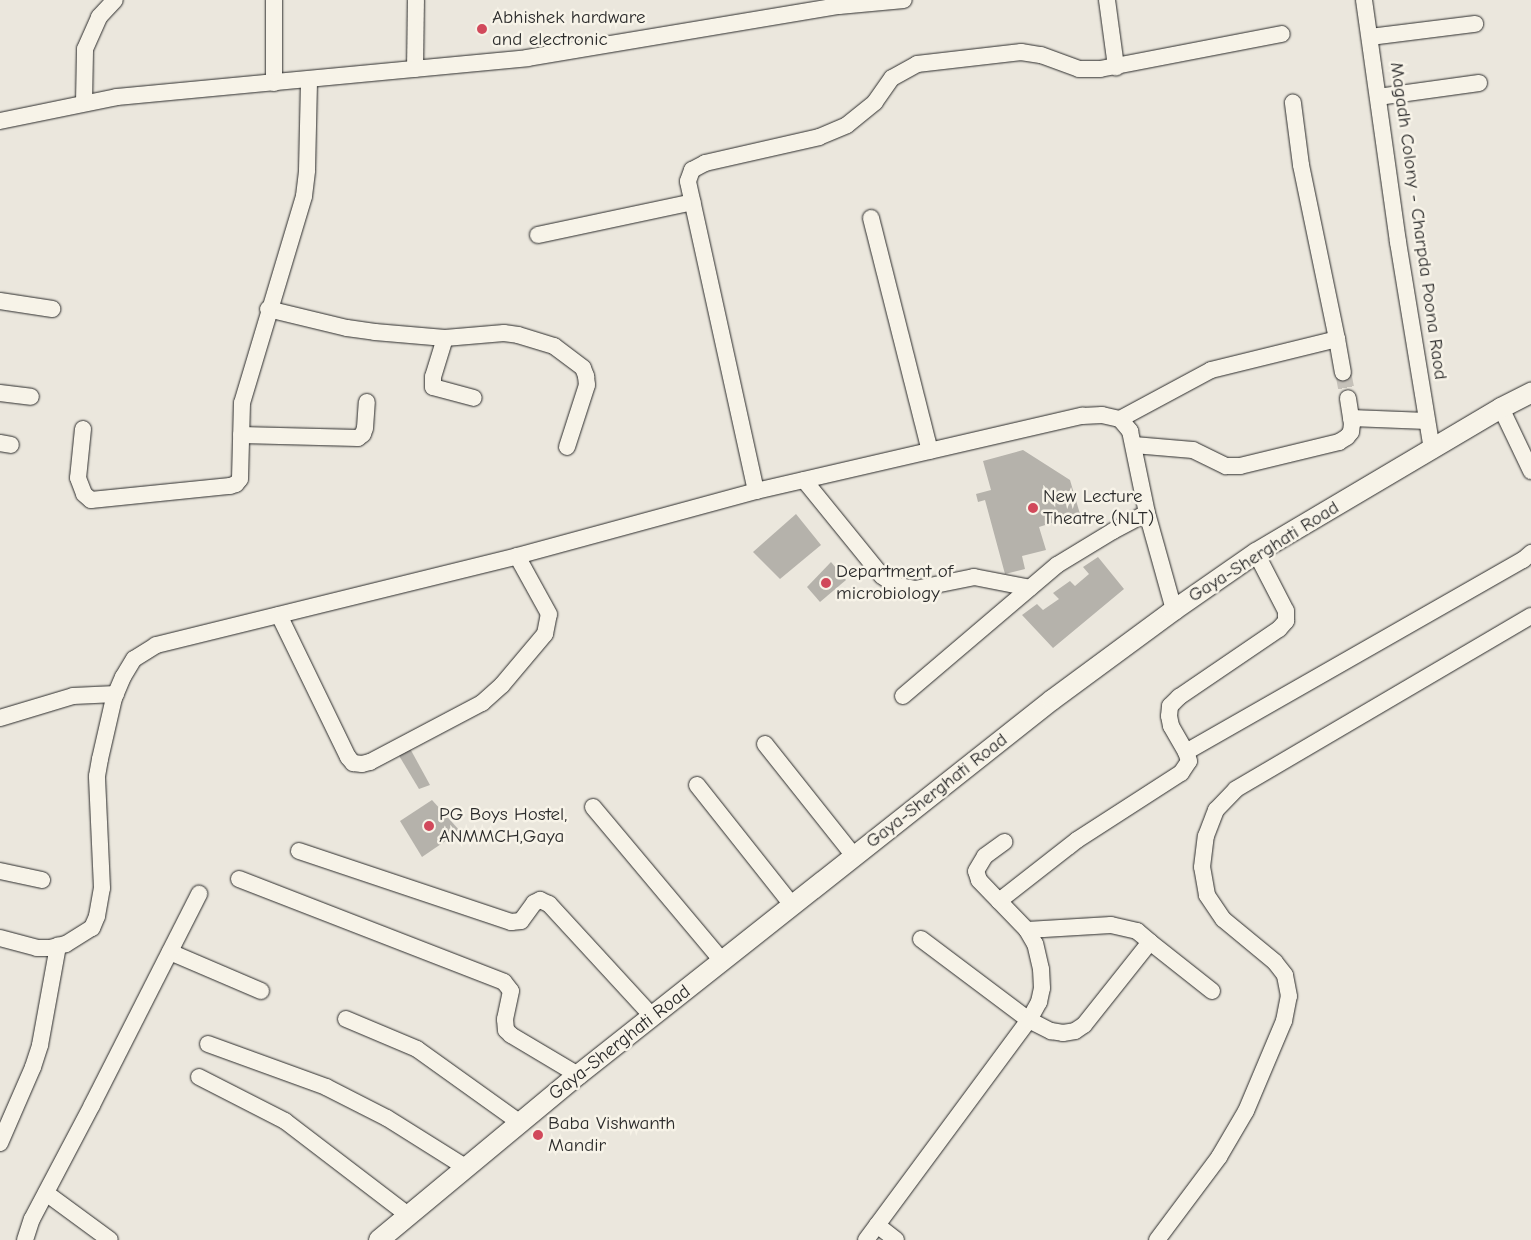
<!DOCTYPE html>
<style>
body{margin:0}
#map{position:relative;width:1531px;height:1240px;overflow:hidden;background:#ebe7dd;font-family:"Comic Neue",sans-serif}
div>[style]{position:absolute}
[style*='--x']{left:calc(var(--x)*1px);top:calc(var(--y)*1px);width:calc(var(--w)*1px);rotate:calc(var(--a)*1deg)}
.building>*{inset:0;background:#b5b2ab}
.minor-tunnel>*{height:16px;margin-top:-8px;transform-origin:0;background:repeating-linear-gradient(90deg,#c5c1b9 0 16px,transparent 0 24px)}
.roads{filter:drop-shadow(0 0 1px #2b2b2b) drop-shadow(0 0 1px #2b2b2b)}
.minor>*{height:16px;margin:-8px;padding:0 8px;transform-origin:8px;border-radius:8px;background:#f7f3e8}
.major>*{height:20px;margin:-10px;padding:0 10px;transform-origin:10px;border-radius:10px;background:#f7f3e8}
.dots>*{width:14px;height:14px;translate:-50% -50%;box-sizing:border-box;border:2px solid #f7f3e8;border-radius:50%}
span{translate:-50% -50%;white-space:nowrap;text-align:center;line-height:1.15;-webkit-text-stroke:5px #f7f3e8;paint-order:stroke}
.poi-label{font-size:19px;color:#2b2b2b}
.left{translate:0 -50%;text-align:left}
.street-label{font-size:19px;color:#2b2b2b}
</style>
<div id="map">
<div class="building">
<i style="clip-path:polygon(1023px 450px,1070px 480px,1080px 514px,1039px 527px,1046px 550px,1022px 556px,1025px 569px,1005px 574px,985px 500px,978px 502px,976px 494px,991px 490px,983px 461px)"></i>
<i style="clip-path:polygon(796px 514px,821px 545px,780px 579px,753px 552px)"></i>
<i style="clip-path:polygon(1098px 557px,1124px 589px,1053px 648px,1022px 615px,1037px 604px,1043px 610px,1059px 599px,1053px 593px,1070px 581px,1075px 586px,1089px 574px,1083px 567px)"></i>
<i style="clip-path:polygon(831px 562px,846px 580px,820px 602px,807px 587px)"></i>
<i style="clip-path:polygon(407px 743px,430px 785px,419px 789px,395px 749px)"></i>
<i style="clip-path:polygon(432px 800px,460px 831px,422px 857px,400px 821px)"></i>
</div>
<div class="minor-tunnel">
<i style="--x:1343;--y:372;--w:26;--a:79"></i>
</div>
<div class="roads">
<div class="minor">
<i style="--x:274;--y:0;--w:83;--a:90"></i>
<i style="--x:1107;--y:0;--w:68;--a:82.3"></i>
<i style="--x:1364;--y:0;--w:244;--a:82"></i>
<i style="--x:1398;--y:242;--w:210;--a:80.7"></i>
<i style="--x:1370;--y:37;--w:106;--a:-7.1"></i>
<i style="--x:415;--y:69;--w:69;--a:-89.2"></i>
<i style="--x:1378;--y:97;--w:102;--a:-7.9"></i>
<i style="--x:84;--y:103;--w:54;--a:-88.9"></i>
<i style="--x:85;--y:49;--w:35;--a:-66"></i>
<i style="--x:99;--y:17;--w:23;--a:-47"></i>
<i style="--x:0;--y:121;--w:119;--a:-11.6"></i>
<i style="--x:117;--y:97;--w:412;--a:-5.4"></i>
<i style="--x:527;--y:58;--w:316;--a:-9.5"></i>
<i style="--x:839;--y:6;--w:65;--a:-5.3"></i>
<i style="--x:871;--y:218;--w:240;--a:75.8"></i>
<i style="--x:538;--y:235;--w:158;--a:-12"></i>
<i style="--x:0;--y:301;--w:53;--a:8.7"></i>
<i style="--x:268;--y:309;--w:81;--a:13.5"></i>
<i style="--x:347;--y:328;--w:28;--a:8"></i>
<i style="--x:375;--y:332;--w:70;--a:4.9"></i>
<i style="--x:445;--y:338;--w:59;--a:-4.8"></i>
<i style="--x:504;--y:333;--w:14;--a:8"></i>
<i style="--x:518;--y:335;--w:38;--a:17"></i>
<i style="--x:554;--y:346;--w:36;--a:37"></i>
<i style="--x:583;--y:368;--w:9;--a:69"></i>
<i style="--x:586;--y:376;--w:9;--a:84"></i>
<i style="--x:587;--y:385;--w:65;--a:107.9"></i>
<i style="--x:445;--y:338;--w:41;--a:107.1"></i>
<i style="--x:433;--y:377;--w:10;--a:90"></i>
<i style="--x:433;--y:387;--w:42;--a:15"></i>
<i style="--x:1337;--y:339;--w:34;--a:80"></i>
<i style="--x:0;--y:393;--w:31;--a:7"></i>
<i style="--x:1501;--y:408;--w:70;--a:64.5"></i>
<i style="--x:1351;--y:418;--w:76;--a:2.3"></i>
<i style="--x:1120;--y:419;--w:103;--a:-28.3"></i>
<i style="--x:1211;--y:370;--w:130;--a:-13.8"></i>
<i style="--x:1337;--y:339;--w:178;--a:-101.7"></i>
<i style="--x:1301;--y:165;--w:63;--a:-97.4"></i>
<i style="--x:83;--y:429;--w:49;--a:95.8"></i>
<i style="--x:78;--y:478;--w:17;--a:69"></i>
<i style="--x:84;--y:494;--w:9;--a:41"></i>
<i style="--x:91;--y:500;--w:140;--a:-5.8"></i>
<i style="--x:230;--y:486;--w:6;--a:-18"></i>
<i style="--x:236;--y:484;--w:6;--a:-51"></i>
<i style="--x:240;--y:479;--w:76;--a:-88.5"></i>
<i style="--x:242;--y:403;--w:216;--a:-73.3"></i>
<i style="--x:304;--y:196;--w:26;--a:-83"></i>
<i style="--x:307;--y:170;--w:90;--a:-88.7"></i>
<i style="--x:241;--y:435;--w:117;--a:1.5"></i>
<i style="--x:358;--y:438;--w:6;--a:-39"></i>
<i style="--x:363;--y:434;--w:6;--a:-72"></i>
<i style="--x:365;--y:428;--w:26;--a:-86"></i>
<i style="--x:0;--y:443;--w:11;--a:10"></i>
<i style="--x:1134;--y:445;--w:59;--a:4.8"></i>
<i style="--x:1193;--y:450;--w:37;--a:26"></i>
<i style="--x:1226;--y:466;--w:14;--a:0"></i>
<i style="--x:1240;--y:466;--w:102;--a:-13.6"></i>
<i style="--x:1339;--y:442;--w:9;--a:-32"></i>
<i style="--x:1347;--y:437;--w:6;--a:-51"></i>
<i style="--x:1351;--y:432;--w:8;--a:-83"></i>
<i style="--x:1352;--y:424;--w:26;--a:-99"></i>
<i style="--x:804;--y:480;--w:124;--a:50.9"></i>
<i style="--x:882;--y:576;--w:16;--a:35"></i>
<i style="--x:895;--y:585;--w:20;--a:11"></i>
<i style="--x:915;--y:589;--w:60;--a:-11.5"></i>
<i style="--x:974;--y:577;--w:57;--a:11.1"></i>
<i style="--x:756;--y:491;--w:317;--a:-102.4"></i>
<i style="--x:688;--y:181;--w:12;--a:-70"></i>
<i style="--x:692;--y:170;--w:15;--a:-28"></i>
<i style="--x:705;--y:163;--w:117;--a:-12.8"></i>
<i style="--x:819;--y:137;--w:30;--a:-23"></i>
<i style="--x:847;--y:125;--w:36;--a:-39"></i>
<i style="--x:875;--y:102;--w:29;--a:-55"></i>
<i style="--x:892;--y:78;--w:29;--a:-29"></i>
<i style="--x:917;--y:64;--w:105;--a:-6.6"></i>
<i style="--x:1021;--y:52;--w:20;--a:9"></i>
<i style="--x:1041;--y:55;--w:40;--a:20.2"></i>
<i style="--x:1079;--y:69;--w:21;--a:0"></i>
<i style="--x:1100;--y:69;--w:185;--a:-10.9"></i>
<i style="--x:279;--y:615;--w:158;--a:64.1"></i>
<i style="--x:348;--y:757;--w:8;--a:50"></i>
<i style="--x:353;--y:763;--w:9;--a:6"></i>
<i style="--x:362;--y:764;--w:8;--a:-14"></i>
<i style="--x:370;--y:762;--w:127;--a:-27.8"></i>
<i style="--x:482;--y:703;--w:27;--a:-42"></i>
<i style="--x:502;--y:685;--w:67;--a:-49.9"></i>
<i style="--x:545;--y:634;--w:20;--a:-79"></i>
<i style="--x:549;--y:614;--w:66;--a:-118.9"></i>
<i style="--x:903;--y:696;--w:202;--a:-40.4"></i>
<i style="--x:1057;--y:565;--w:66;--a:-31.3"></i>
<i style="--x:1113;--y:531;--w:38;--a:-28"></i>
<i style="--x:0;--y:718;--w:76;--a:-16.8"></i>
<i style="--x:73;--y:696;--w:43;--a:-2.7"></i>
<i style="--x:765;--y:744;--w:143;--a:51.5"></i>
<i style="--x:1186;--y:752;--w:30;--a:-120"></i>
<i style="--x:1171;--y:726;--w:10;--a:-101"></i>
<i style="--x:1169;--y:716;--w:10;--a:-84"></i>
<i style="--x:1170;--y:706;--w:13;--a:-45"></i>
<i style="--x:1179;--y:697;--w:121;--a:-34.2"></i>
<i style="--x:1279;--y:629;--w:11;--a:-49"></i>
<i style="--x:1286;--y:621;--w:10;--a:-90"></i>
<i style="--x:1286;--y:611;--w:65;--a:-117.3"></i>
<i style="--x:697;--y:785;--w:154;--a:51.6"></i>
<i style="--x:593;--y:807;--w:202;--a:50"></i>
<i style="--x:299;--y:851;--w:224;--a:18.5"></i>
<i style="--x:511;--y:922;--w:10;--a:-6"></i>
<i style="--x:521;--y:921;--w:22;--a:-54"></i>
<i style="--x:534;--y:903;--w:7;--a:-27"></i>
<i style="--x:540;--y:900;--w:10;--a:24"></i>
<i style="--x:549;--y:904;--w:152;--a:47.4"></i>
<i style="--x:0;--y:871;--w:43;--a:12.1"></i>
<i style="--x:239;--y:879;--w:284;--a:21.2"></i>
<i style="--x:504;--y:982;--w:11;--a:52"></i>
<i style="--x:511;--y:991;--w:29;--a:102"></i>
<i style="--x:505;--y:1019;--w:11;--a:85"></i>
<i style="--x:506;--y:1030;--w:7;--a:45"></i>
<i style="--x:511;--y:1035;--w:78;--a:30.8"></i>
<i style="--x:999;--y:901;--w:29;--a:-134"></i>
<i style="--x:979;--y:880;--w:9;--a:-108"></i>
<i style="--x:976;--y:871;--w:17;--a:-59"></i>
<i style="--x:985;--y:856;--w:24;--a:-36"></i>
<i style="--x:1027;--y:930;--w:84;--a:-3.4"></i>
<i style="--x:1111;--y:925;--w:27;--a:13"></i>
<i style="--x:1137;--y:931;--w:17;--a:40"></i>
<i style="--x:0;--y:938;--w:38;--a:15"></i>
<i style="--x:37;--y:948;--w:13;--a:0"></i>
<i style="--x:50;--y:948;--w:16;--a:-14"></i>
<i style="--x:66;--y:944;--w:31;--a:-32"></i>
<i style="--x:92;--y:928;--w:13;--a:-67"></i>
<i style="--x:97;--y:916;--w:28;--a:-80"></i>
<i style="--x:102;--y:888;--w:112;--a:-92.6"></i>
<i style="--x:97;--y:776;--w:17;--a:-80"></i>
<i style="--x:100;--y:759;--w:63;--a:-77.1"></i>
<i style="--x:114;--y:698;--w:23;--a:-67"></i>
<i style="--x:123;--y:677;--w:21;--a:-59"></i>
<i style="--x:134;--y:659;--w:26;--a:-32"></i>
<i style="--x:156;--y:645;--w:372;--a:-13.8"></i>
<i style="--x:517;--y:556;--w:248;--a:-15.2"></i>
<i style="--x:756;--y:491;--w:335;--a:-13"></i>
<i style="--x:1082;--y:416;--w:20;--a:-3"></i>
<i style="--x:1102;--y:415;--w:18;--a:13"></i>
<i style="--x:1120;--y:419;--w:16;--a:50"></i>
<i style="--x:1130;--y:431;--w:84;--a:78.3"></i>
<i style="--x:1147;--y:513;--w:101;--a:74.4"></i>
<i style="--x:921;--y:939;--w:135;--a:36.9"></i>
<i style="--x:1029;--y:1020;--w:25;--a:27"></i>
<i style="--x:1051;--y:1031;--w:12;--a:9"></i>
<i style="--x:1063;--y:1033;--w:12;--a:-9"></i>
<i style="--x:1075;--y:1031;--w:11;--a:-34"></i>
<i style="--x:1084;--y:1025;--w:106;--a:-51.5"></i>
<i style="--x:1150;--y:942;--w:79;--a:38.3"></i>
<i style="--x:170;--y:952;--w:99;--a:23.2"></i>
<i style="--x:346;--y:1019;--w:77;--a:22.9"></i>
<i style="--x:417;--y:1049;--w:125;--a:35.6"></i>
<i style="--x:208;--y:1044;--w:126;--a:20"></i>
<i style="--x:326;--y:1087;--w:68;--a:26.9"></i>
<i style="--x:387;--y:1118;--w:92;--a:32.1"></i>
<i style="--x:199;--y:1077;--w:97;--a:27.1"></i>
<i style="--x:285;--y:1121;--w:155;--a:37.4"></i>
<i style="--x:0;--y:1143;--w:83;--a:-66.5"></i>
<i style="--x:33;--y:1067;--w:23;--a:-72"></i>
<i style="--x:40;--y:1045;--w:101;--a:-79.7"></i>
<i style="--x:46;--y:1193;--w:79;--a:36.3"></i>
<i style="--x:877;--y:1225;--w:24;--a:38"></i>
<i style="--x:25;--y:1240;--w:22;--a:-72"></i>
<i style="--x:32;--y:1219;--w:129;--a:-62.2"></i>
<i style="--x:92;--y:1105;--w:237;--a:-63.1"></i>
<i style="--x:866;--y:1240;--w:274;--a:-53.5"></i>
<i style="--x:1029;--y:1020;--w:21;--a:-61"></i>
<i style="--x:1039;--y:1002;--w:14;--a:-78"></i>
<i style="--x:1042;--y:988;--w:19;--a:-93"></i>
<i style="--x:1041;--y:969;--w:26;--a:-103"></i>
<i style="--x:1035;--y:944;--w:16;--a:-120"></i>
<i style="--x:1027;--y:930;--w:40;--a:-134"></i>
<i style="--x:999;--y:901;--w:99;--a:-38"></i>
<i style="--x:1077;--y:840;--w:124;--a:-32.8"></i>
<i style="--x:1181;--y:773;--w:14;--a:-56"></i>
<i style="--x:1189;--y:761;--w:9;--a:-108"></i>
<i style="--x:1186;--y:752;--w:388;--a:-29.7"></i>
<i style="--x:1523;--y:560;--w:11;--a:-41"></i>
<i style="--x:1157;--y:1240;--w:104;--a:-53.2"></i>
<i style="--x:1219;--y:1157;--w:53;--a:-59.6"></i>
<i style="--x:1246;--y:1111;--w:98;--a:-67.1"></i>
<i style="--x:1284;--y:1021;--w:25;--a:-79"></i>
<i style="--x:1289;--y:996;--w:21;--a:-101"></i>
<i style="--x:1285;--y:975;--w:16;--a:-128"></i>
<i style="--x:1275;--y:962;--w:67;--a:-140.4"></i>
<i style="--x:1223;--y:919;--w:29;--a:-124"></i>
<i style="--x:1207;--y:895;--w:28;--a:-100"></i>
<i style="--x:1202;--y:867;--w:31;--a:-83"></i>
<i style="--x:1206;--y:836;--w:28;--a:-69"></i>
<i style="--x:1216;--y:810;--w:29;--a:-46"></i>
<i style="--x:1236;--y:789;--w:342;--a:-30.4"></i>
</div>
<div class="major">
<i style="--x:379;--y:1240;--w:259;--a:-39.7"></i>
<i style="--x:578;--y:1075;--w:604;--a:-38.35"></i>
<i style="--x:1052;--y:700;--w:152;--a:-36.4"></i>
<i style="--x:1174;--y:610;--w:100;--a:-34.8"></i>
<i style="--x:1256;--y:553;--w:285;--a:-30.6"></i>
<i style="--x:1501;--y:408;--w:34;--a:-27"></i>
</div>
</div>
<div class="dots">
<i style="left:482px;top:29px;background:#d1495b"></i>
<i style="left:1033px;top:508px;background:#d1495b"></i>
<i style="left:826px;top:583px;background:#d1495b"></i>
<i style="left:429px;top:826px;background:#d1495b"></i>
<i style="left:538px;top:1135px;background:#d1495b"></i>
</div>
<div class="poi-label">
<span class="left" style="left:492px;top:29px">Abhishek hardware<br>and electronic</span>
<span class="left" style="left:1043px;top:508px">New Lecture<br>Theatre (NLT)</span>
<span class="left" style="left:836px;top:583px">Department of<br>microbiology</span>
<span class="left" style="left:439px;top:826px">PG Boys Hostel,<br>ANMMCH,Gaya</span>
<span class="left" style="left:548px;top:1135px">Baba Vishwanth<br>Mandir</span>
</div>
<div class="street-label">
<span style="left:1418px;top:221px;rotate:82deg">Magadh Colony - Charpda Poona Raod</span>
<span style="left:1264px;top:552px;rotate:-32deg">Gaya-Sherghati Road</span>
<span style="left:937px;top:791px;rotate:-38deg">Gaya-Sherghati Road</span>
<span style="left:620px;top:1043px;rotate:-38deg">Gaya-Sherghati Road</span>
</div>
</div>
